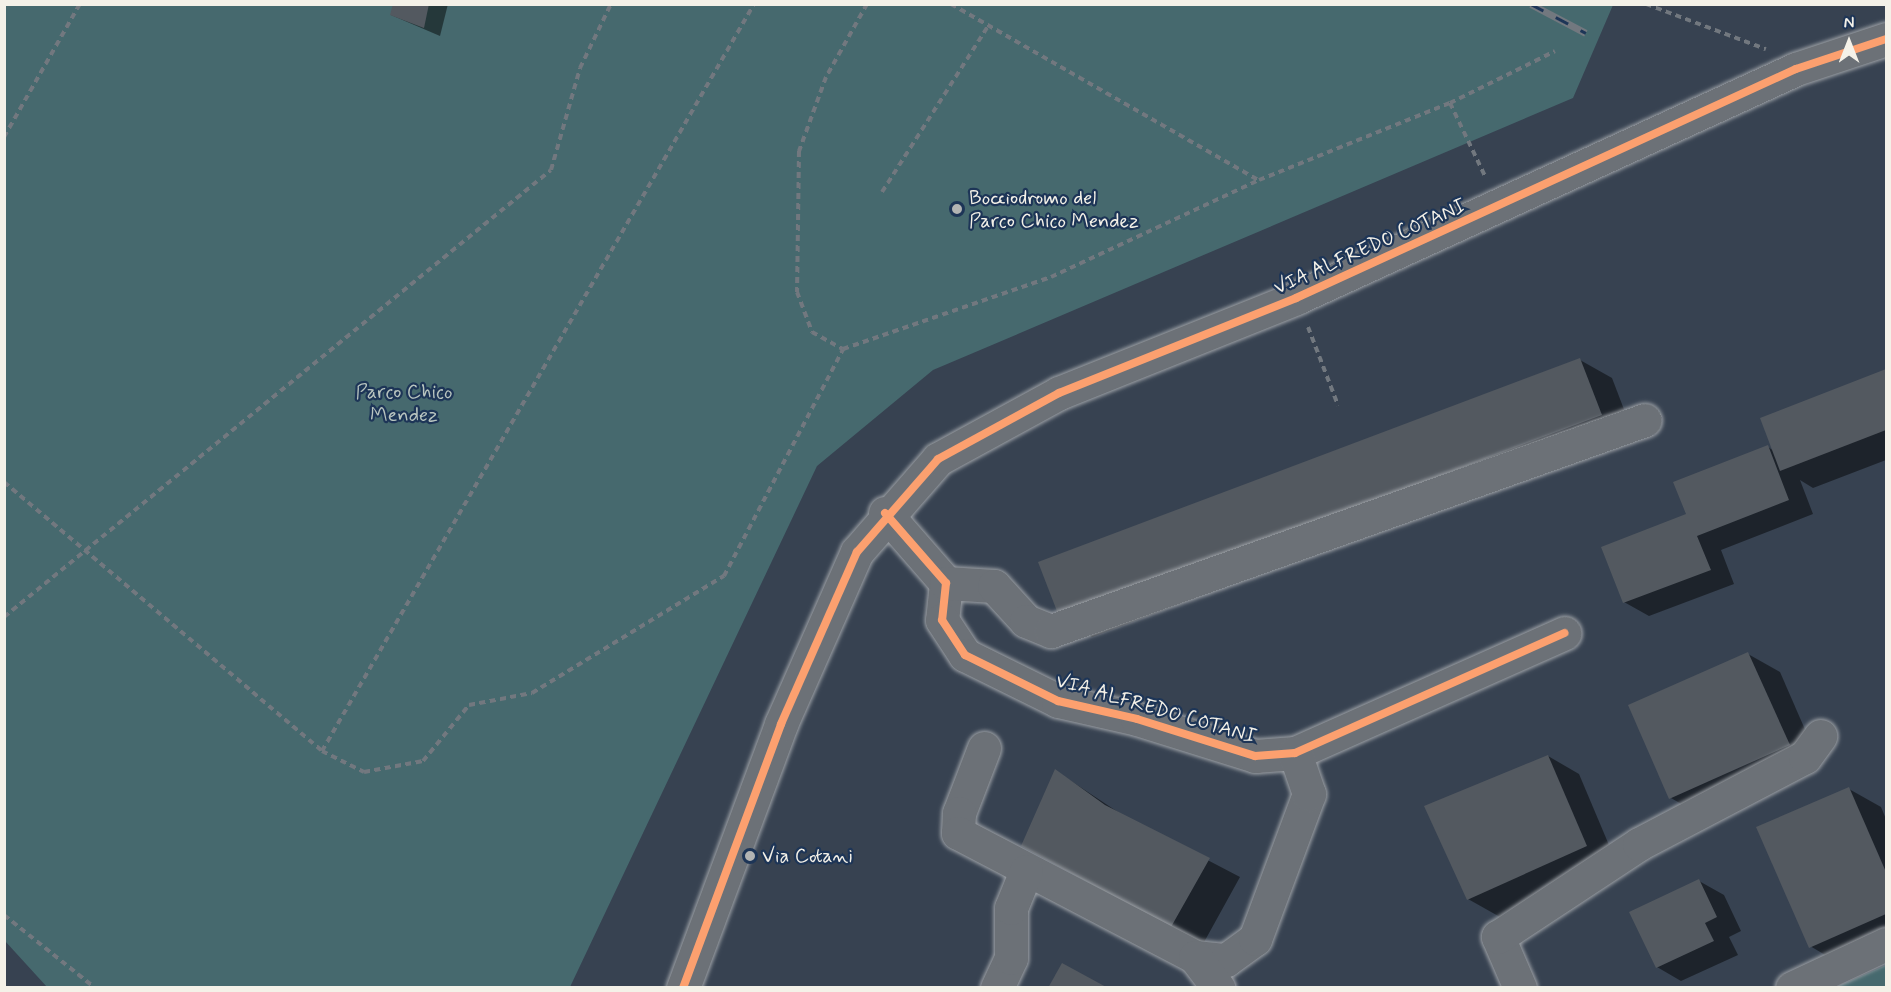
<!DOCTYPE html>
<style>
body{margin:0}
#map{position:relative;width:1891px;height:992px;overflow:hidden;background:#374251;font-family:Mynerve,sans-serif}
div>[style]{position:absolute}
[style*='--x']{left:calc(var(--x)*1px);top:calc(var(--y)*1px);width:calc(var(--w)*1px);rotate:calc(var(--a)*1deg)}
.green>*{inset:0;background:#46696e}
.shadow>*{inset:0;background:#0007}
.building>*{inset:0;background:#535960}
.path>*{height:4px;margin-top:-2px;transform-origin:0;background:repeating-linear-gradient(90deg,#72787f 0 6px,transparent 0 10.5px)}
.roads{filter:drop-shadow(0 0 2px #9da1a6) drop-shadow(0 0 2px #9da1a6)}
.minor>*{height:33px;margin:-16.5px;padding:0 16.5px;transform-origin:16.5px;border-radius:16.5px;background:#6c7177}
.rail>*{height:7px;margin-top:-3.5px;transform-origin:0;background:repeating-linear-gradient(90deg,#1d3557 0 14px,#72787f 0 28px);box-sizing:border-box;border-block:2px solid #72787f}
.cycleway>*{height:8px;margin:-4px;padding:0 4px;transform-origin:4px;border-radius:4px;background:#fca06f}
.dots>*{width:16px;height:16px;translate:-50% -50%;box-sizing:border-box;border:3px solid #1d3557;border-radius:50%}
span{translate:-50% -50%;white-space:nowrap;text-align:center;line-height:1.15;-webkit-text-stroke:4.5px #1d3557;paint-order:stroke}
.poi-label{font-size:20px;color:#f4f1e8}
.left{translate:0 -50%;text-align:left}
.street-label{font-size:20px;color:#f4f1e8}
.park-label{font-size:20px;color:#b8c4bf}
.frame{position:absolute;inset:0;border:6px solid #f4f1e8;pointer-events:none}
.north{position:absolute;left:1819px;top:12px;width:60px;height:60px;-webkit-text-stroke:4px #1d3557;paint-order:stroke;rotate:0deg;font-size:16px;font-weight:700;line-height:24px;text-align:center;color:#f4f1e8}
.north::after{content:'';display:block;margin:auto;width:21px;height:27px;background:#f4f1e8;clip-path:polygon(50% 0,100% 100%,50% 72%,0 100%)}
</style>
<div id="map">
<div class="green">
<i style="clip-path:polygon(5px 5px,1613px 5px,1573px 98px,933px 370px,817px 466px,570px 987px,47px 987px,5px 941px)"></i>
<i style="clip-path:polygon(1886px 965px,1886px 987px,1836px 987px)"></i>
</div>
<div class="shadow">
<i style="clip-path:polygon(394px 4px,448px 4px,440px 36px,391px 15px)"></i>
<i style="clip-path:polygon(1580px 360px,1612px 378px,1633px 433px,1092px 637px,1061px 618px)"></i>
<i style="clip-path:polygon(1886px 371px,1886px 460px,1813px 488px,1800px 480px,1813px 514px,1721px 550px,1734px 584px,1649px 616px,1624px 602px,1688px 515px,1768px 447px,1774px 451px,1762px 419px)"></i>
<i style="clip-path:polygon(1748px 654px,1780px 672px,1820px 764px,1702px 816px,1671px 798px)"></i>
<i style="clip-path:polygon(1548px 756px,1579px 774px,1617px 864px,1500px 917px,1468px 899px)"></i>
<i style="clip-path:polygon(1056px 771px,1127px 818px,1240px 877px,1203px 944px,1055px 863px)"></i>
<i style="clip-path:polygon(1849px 789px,1881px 807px,1886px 819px,1886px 945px,1842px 965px,1810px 946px)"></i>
<i style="clip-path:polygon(1699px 881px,1724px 895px,1741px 931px,1729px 937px,1738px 955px,1681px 981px,1657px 967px)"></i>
</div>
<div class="building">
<i style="clip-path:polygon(393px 4px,429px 4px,424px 28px,390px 15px)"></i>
<i style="clip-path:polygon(1580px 358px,1602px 415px,1060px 619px,1038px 562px)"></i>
<i style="clip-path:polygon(1886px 369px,1886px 430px,1780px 471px,1760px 418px)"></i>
<i style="clip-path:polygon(1768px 445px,1789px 500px,1697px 536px,1711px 570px,1623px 603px,1601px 547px,1686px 514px,1673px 482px)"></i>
<i style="clip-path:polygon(1748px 652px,1790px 745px,1669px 799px,1628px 705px)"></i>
<i style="clip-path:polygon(1548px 755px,1587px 846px,1467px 900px,1424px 806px)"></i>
<i style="clip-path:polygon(1055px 769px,1105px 805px,1210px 858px,1171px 927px,1021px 846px)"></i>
<i style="clip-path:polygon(1849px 787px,1886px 872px,1886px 914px,1809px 948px,1756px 827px)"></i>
<i style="clip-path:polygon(1699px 879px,1717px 917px,1705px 923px,1714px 941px,1656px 968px,1629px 912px)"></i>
<i style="clip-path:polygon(1062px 963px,1108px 988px,1048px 988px)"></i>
</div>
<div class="path">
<i style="--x:867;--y:4;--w:84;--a:119.3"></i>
<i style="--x:826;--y:77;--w:79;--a:110"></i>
<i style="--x:799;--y:151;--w:141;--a:90.8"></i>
<i style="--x:797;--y:292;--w:43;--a:69.4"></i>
<i style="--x:812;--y:332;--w:35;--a:29"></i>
<i style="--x:843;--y:349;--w:220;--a:-19.1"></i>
<i style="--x:1051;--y:277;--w:230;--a:-25"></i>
<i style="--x:1259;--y:180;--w:206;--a:-22"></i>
<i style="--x:1450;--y:103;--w:117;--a:-26.3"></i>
<i style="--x:951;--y:4;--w:354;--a:29.8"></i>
<i style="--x:1646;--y:4;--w:128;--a:20.6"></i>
<i style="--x:1450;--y:103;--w:83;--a:64.4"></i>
<i style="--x:4;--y:137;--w:153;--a:-60.3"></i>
<i style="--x:882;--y:192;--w:197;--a:-57.4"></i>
<i style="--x:1308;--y:327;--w:84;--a:69"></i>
<i style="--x:4;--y:482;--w:417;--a:40.2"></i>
<i style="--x:322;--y:751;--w:863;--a:-59.96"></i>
<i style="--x:4;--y:617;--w:706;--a:-39.26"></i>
<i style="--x:551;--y:170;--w:106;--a:-74.1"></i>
<i style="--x:580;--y:68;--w:71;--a:-64.2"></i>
<i style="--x:322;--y:751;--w:47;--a:26.6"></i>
<i style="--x:364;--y:772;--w:60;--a:-10.6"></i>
<i style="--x:423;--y:761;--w:72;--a:-50.6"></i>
<i style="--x:469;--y:705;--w:64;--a:-10.8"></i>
<i style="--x:532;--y:693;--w:225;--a:-31.4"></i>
<i style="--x:724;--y:576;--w:256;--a:-62.3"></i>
<i style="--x:4;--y:915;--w:117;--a:38.7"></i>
</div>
<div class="roads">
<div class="minor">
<i style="--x:885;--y:513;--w:93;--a:48.9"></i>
<i style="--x:946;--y:583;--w:37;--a:96"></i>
<i style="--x:942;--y:620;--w:42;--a:56.7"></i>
<i style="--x:965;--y:655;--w:104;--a:26.3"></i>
<i style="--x:1058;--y:701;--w:81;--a:12.8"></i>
<i style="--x:1137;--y:719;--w:124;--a:17.4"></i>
<i style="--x:1255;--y:756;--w:40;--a:-4.3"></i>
<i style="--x:1295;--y:753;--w:295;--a:-24"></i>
<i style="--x:946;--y:583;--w:48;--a:3.6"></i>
<i style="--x:994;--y:586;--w:47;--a:47.6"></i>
<i style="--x:1026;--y:621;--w:27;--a:22"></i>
<i style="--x:1051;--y:631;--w:630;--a:-19.56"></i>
<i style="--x:984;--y:748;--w:70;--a:111"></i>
<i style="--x:959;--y:813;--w:20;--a:93"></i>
<i style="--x:958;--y:833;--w:267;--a:27.6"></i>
<i style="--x:1195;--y:957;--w:31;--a:6"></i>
<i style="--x:1226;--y:960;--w:36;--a:-36"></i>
<i style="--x:1255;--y:939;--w:155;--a:-69.6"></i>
<i style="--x:1309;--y:794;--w:43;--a:-108.9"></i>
<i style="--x:1195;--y:957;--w:39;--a:53"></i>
<i style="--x:683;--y:988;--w:282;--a:-69.6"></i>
<i style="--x:781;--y:724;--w:188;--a:-66.2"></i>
<i style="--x:857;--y:552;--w:123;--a:-48.9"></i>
<i style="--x:938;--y:459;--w:138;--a:-28.6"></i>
<i style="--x:1059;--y:393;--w:255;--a:-21.8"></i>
<i style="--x:1296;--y:298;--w:550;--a:-24.61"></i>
<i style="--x:1796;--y:69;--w:95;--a:-18.4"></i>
<i style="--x:997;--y:988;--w:33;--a:-65"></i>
<i style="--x:1011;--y:958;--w:50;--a:-90"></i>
<i style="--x:1011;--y:908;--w:40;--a:-68"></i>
<i style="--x:1520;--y:988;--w:56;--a:-113.3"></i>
<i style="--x:1498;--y:937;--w:169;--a:-33.4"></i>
<i style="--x:1639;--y:844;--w:187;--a:-27.7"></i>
<i style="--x:1805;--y:757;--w:26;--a:-54"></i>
<i style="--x:1792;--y:988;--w:104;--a:-25.1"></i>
</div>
</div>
<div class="rail">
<i style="--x:1531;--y:4;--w:62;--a:27.8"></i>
</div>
<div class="cycleway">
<i style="--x:885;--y:513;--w:93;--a:48.9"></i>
<i style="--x:946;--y:583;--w:37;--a:96"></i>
<i style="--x:942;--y:620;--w:42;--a:56.7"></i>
<i style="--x:965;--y:655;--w:104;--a:26.3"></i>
<i style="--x:1058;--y:701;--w:81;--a:12.8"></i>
<i style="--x:1137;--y:719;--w:124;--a:17.4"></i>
<i style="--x:1255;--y:756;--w:40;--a:-4.3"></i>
<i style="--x:1295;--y:753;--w:295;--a:-24"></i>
<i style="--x:683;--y:988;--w:282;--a:-69.6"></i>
<i style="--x:781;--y:724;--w:188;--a:-66.2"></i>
<i style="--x:857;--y:552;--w:123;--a:-48.9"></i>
<i style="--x:938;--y:459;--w:138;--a:-28.6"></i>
<i style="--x:1059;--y:393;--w:255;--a:-21.8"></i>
<i style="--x:1296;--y:298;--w:550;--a:-24.61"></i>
<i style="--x:1796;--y:69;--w:95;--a:-18.4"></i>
</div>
<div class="dots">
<i style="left:957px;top:209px;background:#b2b4b3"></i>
<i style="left:750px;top:856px;background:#b2b4b3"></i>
</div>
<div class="poi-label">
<span class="left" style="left:969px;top:210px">Bocciodromo del<br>Parco Chico Mendez</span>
<span class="left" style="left:762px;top:856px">Via Cotani</span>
</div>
<div class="street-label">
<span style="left:1370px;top:247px;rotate:-24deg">VIA ALFREDO COTANI</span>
<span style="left:1156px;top:709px;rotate:16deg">VIA ALFREDO COTANI</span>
</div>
<div class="park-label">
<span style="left:404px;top:404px">Parco Chico<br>Mendez</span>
</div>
<div class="frame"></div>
<div class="north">N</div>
</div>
